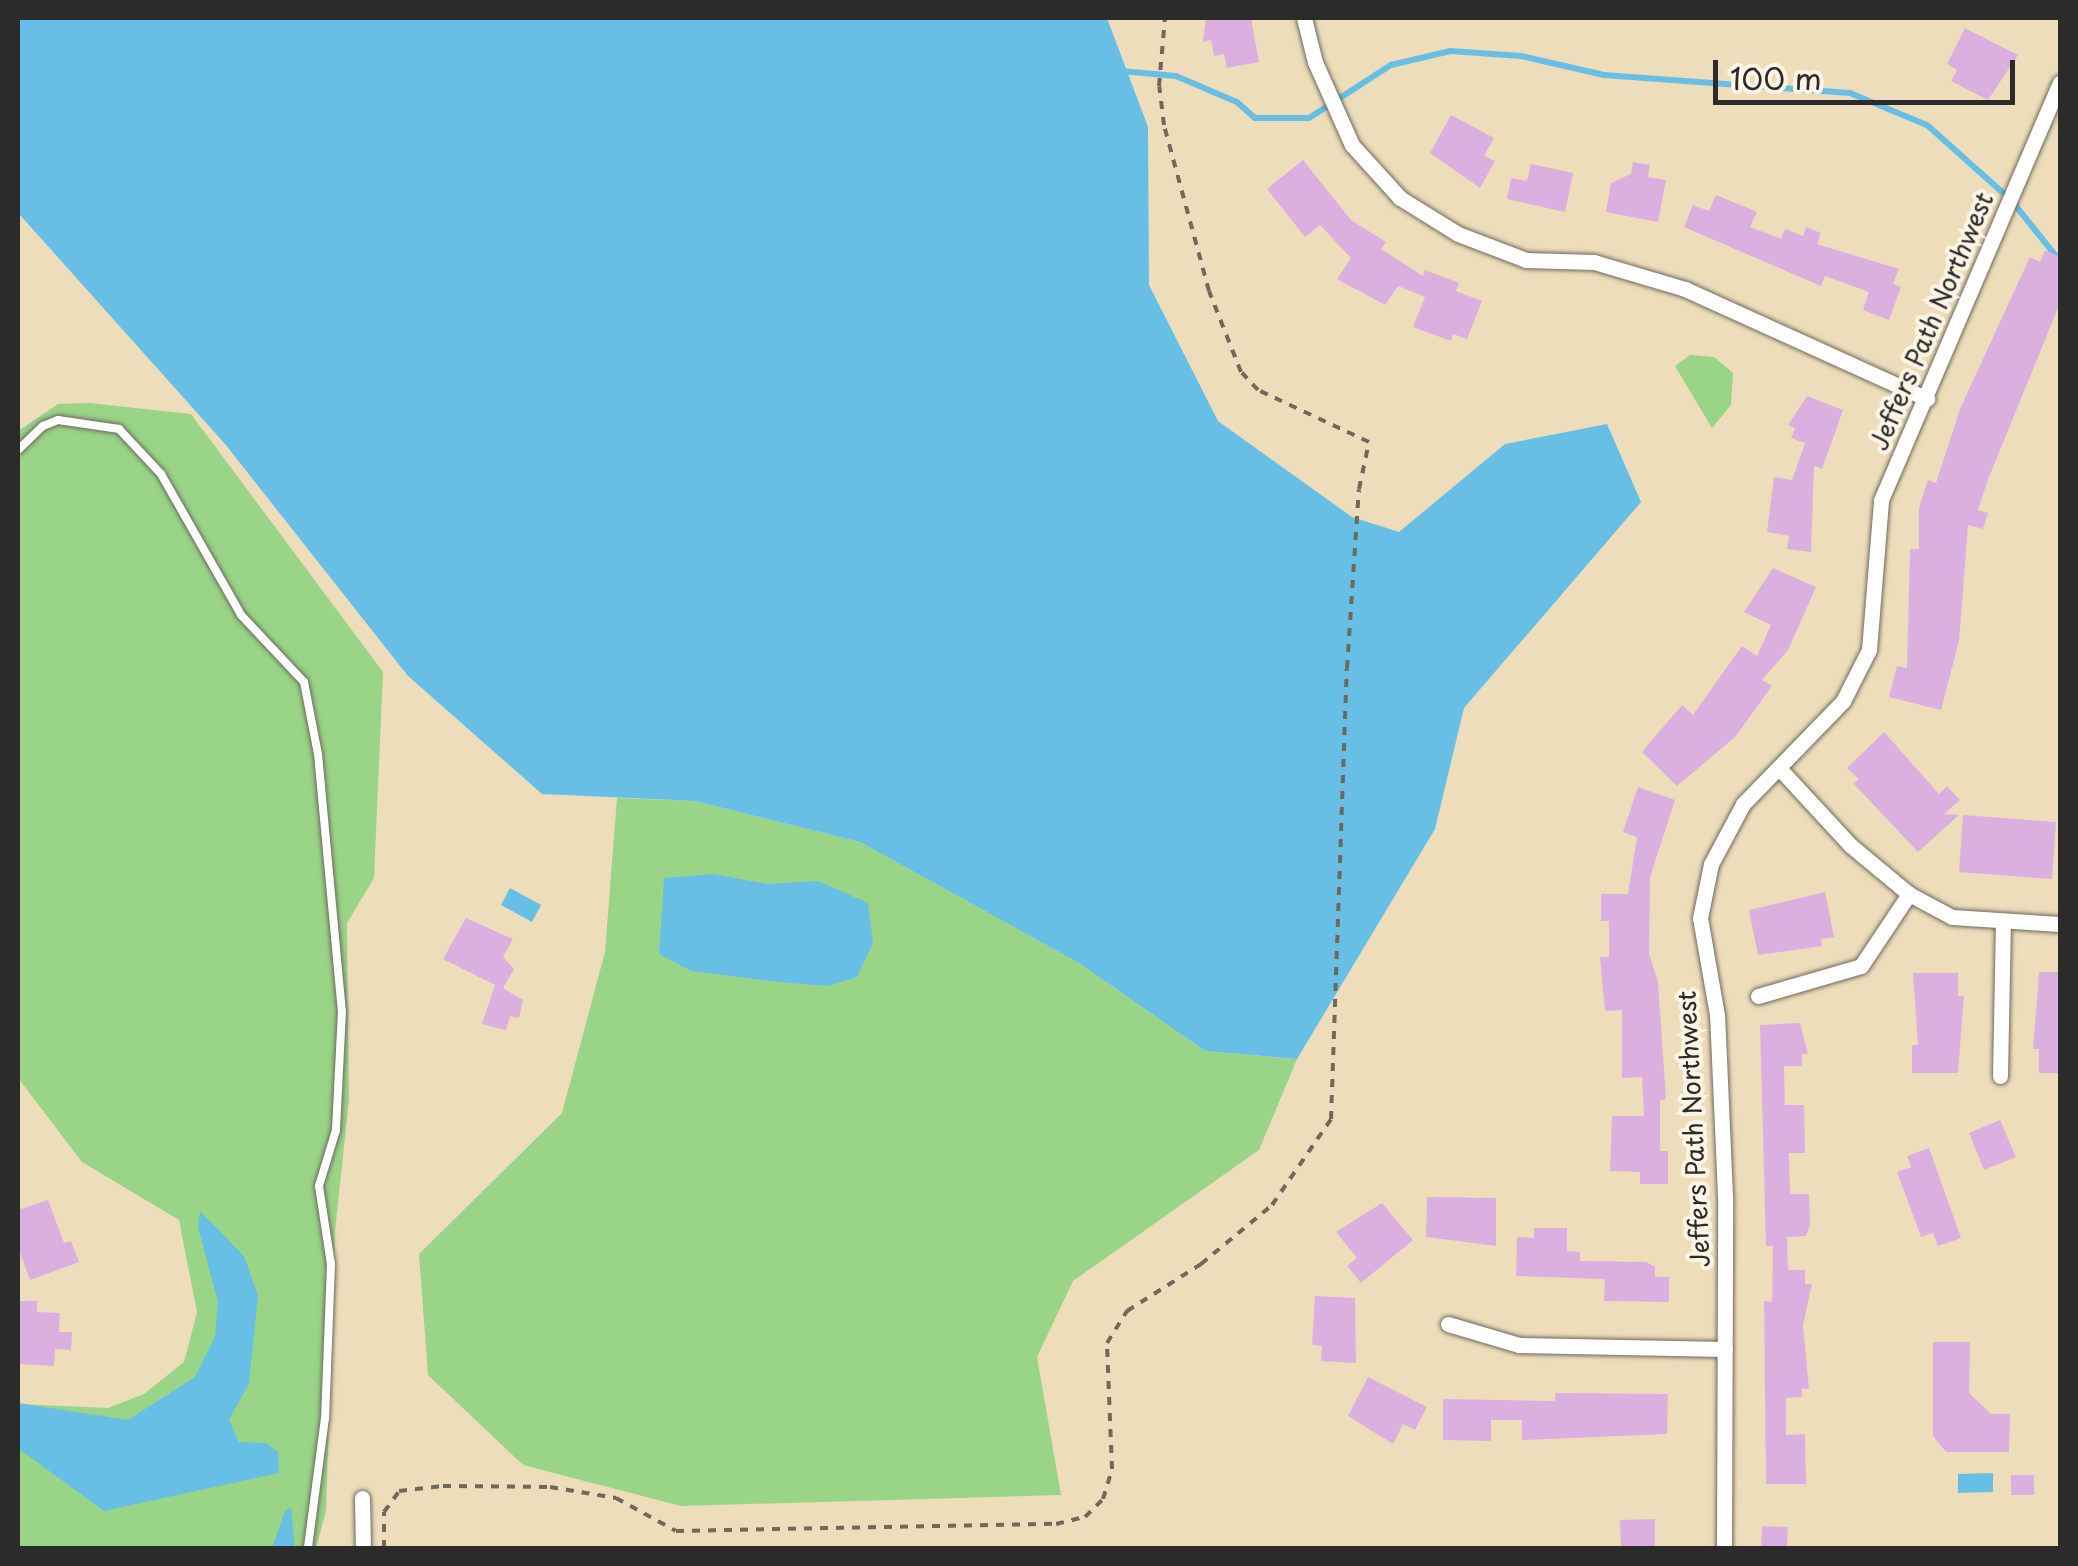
<!DOCTYPE html>
<style>
body{margin:0}
#map{position:relative;width:2078px;height:1566px;overflow:hidden;background:#edb;font-family:"Playpen Sans",sans-serif}
div>[style]{position:absolute}
[style*='--x']{left:calc(var(--x)*1px);top:calc(var(--y)*1px);width:calc(var(--w)*1px);rotate:calc(var(--a)*1deg)}
.green>*{inset:0;background:#99d487}
.water>*{inset:0;background:#68bfe5}
.stream>*{height:6px;margin:-3px;padding:0 3px;transform-origin:3px;border-radius:3px;background:#68bfe5}
.building>*{inset:0;background:#dbb0e1}
.path>*{height:4px;margin-top:-2px;transform-origin:0;background:repeating-linear-gradient(90deg,#6f695d 0 8px,transparent 0 16px)}
.roads{filter:drop-shadow(0 0 2px #6f695d) drop-shadow(0 0 2px #6f695d)}
.service>*{height:8px;margin:-4px;padding:0 4px;transform-origin:4px;border-radius:4px;background:#fff}
.minor>*{height:15px;margin:-7.5px;padding:0 7.5px;transform-origin:7.5px;border-radius:7.5px;background:#fff}
span{translate:-50% -50%;white-space:nowrap;text-align:center;line-height:1.15;-webkit-text-stroke:8px #fcf5e5;paint-order:stroke}
.street-label{font-size:25px;color:#2b2b2b}
.frame{position:absolute;inset:0;border:20px solid #2b2b2b;pointer-events:none}
.scale{position:absolute;left:1713px;top:60px;width:302px;height:45px;box-sizing:border-box;border:5px solid #2b2b2b;border-top:0;padding-left:12px;font-size:30px;line-height:35px;white-space:nowrap;color:#2b2b2b;-webkit-text-stroke:8px #fcf5e5;paint-order:stroke}
</style>
<div id="map">
<div class="green">
<i style="clip-path:polygon(1690px 355px,1714px 357px,1733px 373px,1731px 405px,1712px 428px,1675px 366px)"></i>
<i style="clip-path:polygon(89px 403px,191px 414px,383px 672px,374px 878px,347px 923px,349px 1100px,335px 1231px,326px 1511px,316px 1548px,18px 1548px,18px 1404px,108px 1408px,144px 1394px,184px 1362px,197px 1312px,179px 1220px,82px 1162px,18px 1078px,18px 431px,58px 404px)"></i>
<i style="clip-path:polygon(617px 798px,695px 801px,860px 842px,1079px 963px,1205px 1051px,1297px 1059px,1259px 1150px,1073px 1281px,1037px 1357px,1061px 1495px,681px 1506px,523px 1465px,428px 1375px,419px 1254px,562px 1113px,605px 952px)"></i>
</div>
<div class="water">
<i style="clip-path:polygon(18px 18px,1107px 18px,1148px 127px,1149px 285px,1218px 421px,1352px 517px,1399px 532px,1505px 444px,1607px 424px,1641px 502px,1464px 708px,1435px 829px,1297px 1059px,1205px 1051px,1079px 963px,860px 842px,695px 801px,542px 794px,408px 676px,225px 444px,20px 215px)"></i>
<i style="clip-path:polygon(713px 874px,768px 884px,818px 881px,868px 903px,873px 943px,857px 977px,828px 986px,779px 982px,691px 971px,659px 954px,664px 878px)"></i>
<i style="clip-path:polygon(510px 888px,541px 905px,532px 922px,501px 905px)"></i>
<i style="clip-path:polygon(200px 1211px,244px 1256px,258px 1296px,249px 1383px,229px 1420px,239px 1442px,266px 1443px,278px 1452px,279px 1473px,104px 1511px,19px 1449px,18px 1403px,128px 1420px,195px 1377px,215px 1337px,218px 1302px,198px 1227px)"></i>
<i style="clip-path:polygon(1993px 1473px,1993px 1492px,1958px 1493px,1958px 1474px)"></i>
<i style="clip-path:polygon(291px 1508px,295px 1548px,272px 1548px,285px 1511px)"></i>
</div>
<div class="stream">
<i style="--x:1121;--y:71;--w:55;--a:5.2"></i>
<i style="--x:1176;--y:76;--w:66;--a:23.1"></i>
<i style="--x:1237;--y:102;--w:24;--a:42"></i>
<i style="--x:1255;--y:118;--w:54;--a:0"></i>
<i style="--x:1309;--y:118;--w:98;--a:-32.9"></i>
<i style="--x:1391;--y:65;--w:61;--a:-13.3"></i>
<i style="--x:1450;--y:51;--w:71;--a:4"></i>
<i style="--x:1521;--y:56;--w:85;--a:12.9"></i>
<i style="--x:1604;--y:75;--w:247;--a:4.2"></i>
<i style="--x:1850;--y:93;--w:83;--a:22.6"></i>
<i style="--x:1927;--y:125;--w:113;--a:41.8"></i>
<i style="--x:2011;--y:200;--w:78;--a:51.2"></i>
</div>
<div class="building">
<i style="clip-path:polygon(1206px 18px,1251px 18px,1259px 62px,1227px 68px,1224px 54px,1214px 56px,1211px 40px,1203px 42px)"></i>
<i style="clip-path:polygon(1965px 28px,2018px 55px,1988px 100px,1951px 81px,1957px 70px,1947px 64px)"></i>
<i style="clip-path:polygon(1451px 115px,1494px 138px,1484px 156px,1495px 161px,1480px 188px,1430px 153px)"></i>
<i style="clip-path:polygon(1303px 160px,1351px 220px,1386px 242px,1381px 249px,1423px 276px,1425px 270px,1459px 283px,1456px 291px,1482px 301px,1467px 339px,1453px 334px,1451px 341px,1413px 327px,1425px 297px,1398px 286px,1385px 305px,1337px 279px,1351px 258px,1320px 225px,1305px 237px,1267px 189px)"></i>
<i style="clip-path:polygon(1633px 162px,1650px 165px,1648px 177px,1666px 180px,1658px 222px,1606px 212px,1611px 183px,1631px 174px)"></i>
<i style="clip-path:polygon(1531px 164px,1573px 173px,1565px 212px,1507px 199px,1511px 178px,1527px 181px)"></i>
<i style="clip-path:polygon(1716px 195px,1757px 212px,1750px 227px,1781px 239px,1785px 229px,1803px 236px,1806px 227px,1821px 233px,1817px 244px,1899px 269px,1893px 284px,1901px 287px,1889px 320px,1863px 310px,1869px 292px,1825px 276px,1821px 286px,1684px 227px,1693px 205px,1709px 211px)"></i>
<i style="clip-path:polygon(2045px 250px,2060px 257px,2060px 303px,1987px 482px,1978px 510px,1988px 513px,1983px 529px,1968px 525px,1959px 641px,1941px 710px,1889px 697px,1897px 666px,1907px 668px,1910px 549px,1919px 549px,1919px 508px,1928px 480px,1936px 483px,1960px 409px,2030px 257px,2040px 262px)"></i>
<i style="clip-path:polygon(1807px 396px,1843px 410px,1822px 469px,1814px 466px,1811px 552px,1787px 549px,1789px 536px,1767px 532px,1774px 477px,1792px 480px,1805px 443px,1791px 438px,1795px 428px,1788px 425px)"></i>
<i style="clip-path:polygon(1773px 568px,1816px 587px,1788px 650px,1762px 680px,1772px 686px,1736px 736px,1677px 786px,1642px 752px,1682px 705px,1693px 715px,1742px 646px,1757px 656px,1771px 625px,1744px 612px)"></i>
<i style="clip-path:polygon(1884px 732px,1939px 794px,1947px 786px,1960px 800px,1944px 814px,1959px 815px,1918px 852px,1854px 784px,1859px 779px,1847px 768px)"></i>
<i style="clip-path:polygon(1638px 787px,1675px 800px,1650px 877px,1649px 954px,1658px 982px,1666px 1099px,1660px 1100px,1660px 1151px,1668px 1151px,1668px 1184px,1640px 1184px,1640px 1172px,1610px 1171px,1612px 1116px,1644px 1116px,1642px 1077px,1622px 1078px,1622px 1010px,1605px 1011px,1600px 957px,1609px 957px,1609px 921px,1601px 921px,1601px 894px,1628px 894px,1637px 837px,1623px 832px)"></i>
<i style="clip-path:polygon(1963px 815px,2056px 822px,2052px 879px,1959px 872px)"></i>
<i style="clip-path:polygon(1825px 892px,1834px 937px,1821px 939px,1822px 946px,1758px 955px,1749px 910px)"></i>
<i style="clip-path:polygon(466px 918px,513px 939px,503px 957px,514px 969px,503px 988px,523px 1000px,519px 1018px,510px 1016px,506px 1030px,482px 1024px,495px 985px,443px 959px)"></i>
<i style="clip-path:polygon(2039px 972px,2060px 972px,2060px 1073px,2039px 1073px,2039px 1049px,2033px 1049px)"></i>
<i style="clip-path:polygon(1913px 973px,1958px 973px,1958px 996px,1964px 996px,1958px 1073px,1912px 1073px,1912px 1045px,1918px 1045px)"></i>
<i style="clip-path:polygon(1800px 1023px,1808px 1054px,1802px 1054px,1802px 1066px,1784px 1066px,1785px 1105px,1804px 1105px,1805px 1153px,1789px 1153px,1790px 1194px,1809px 1194px,1810px 1225px,1806px 1236px,1787px 1237px,1788px 1270px,1805px 1270px,1805px 1284px,1812px 1284px,1803px 1325px,1809px 1389px,1802px 1389px,1802px 1397px,1786px 1398px,1786px 1435px,1805px 1434px,1806px 1484px,1766px 1484px,1764px 1301px,1772px 1302px,1773px 1246px,1766px 1246px,1760px 1025px)"></i>
<i style="clip-path:polygon(2000px 1120px,2016px 1157px,1984px 1170px,1969px 1133px)"></i>
<i style="clip-path:polygon(1929px 1148px,1961px 1238px,1938px 1246px,1933px 1233px,1921px 1237px,1897px 1172px,1911px 1167px,1907px 1156px)"></i>
<i style="clip-path:polygon(1427px 1197px,1496px 1198px,1496px 1246px,1426px 1237px)"></i>
<i style="clip-path:polygon(48px 1200px,64px 1243px,71px 1241px,79px 1262px,30px 1280px,18px 1247px,18px 1210px)"></i>
<i style="clip-path:polygon(1382px 1203px,1413px 1240px,1361px 1283px,1347px 1266px,1357px 1258px,1336px 1232px)"></i>
<i style="clip-path:polygon(1534px 1228px,1567px 1228px,1567px 1251px,1580px 1252px,1580px 1261px,1646px 1262px,1655px 1267px,1655px 1277px,1669px 1277px,1669px 1302px,1604px 1301px,1605px 1279px,1516px 1276px,1517px 1237px,1534px 1238px)"></i>
<i style="clip-path:polygon(1315px 1296px,1355px 1298px,1356px 1363px,1321px 1361px,1322px 1346px,1312px 1345px)"></i>
<i style="clip-path:polygon(18px 1301px,37px 1301px,37px 1312px,60px 1313px,59px 1332px,72px 1332px,71px 1350px,55px 1349px,54px 1366px,18px 1364px)"></i>
<i style="clip-path:polygon(1933px 1342px,1970px 1342px,1969px 1393px,1991px 1414px,2010px 1414px,2009px 1452px,1946px 1452px,1933px 1436px)"></i>
<i style="clip-path:polygon(1368px 1377px,1427px 1407px,1415px 1430px,1403px 1424px,1393px 1444px,1348px 1416px)"></i>
<i style="clip-path:polygon(1555px 1393px,1668px 1394px,1667px 1434px,1522px 1440px,1522px 1420px,1491px 1420px,1491px 1441px,1443px 1440px,1443px 1399px,1555px 1401px)"></i>
<i style="clip-path:polygon(2011px 1475px,2034px 1475px,2034px 1495px,2011px 1495px)"></i>
<i style="clip-path:polygon(1655px 1519px,1655px 1548px,1621px 1548px,1620px 1520px)"></i>
<i style="clip-path:polygon(1762px 1526px,1788px 1527px,1787px 1548px,1761px 1548px)"></i>
</div>
<div class="path">
<i style="--x:384;--y:1548;--w:36;--a:-90"></i>
<i style="--x:384;--y:1512;--w:26;--a:-54"></i>
<i style="--x:399;--y:1491;--w:44;--a:-6.5"></i>
<i style="--x:443;--y:1486;--w:107;--a:0.5"></i>
<i style="--x:550;--y:1487;--w:67;--a:9.5"></i>
<i style="--x:616;--y:1498;--w:68;--a:28.8"></i>
<i style="--x:676;--y:1531;--w:380;--a:-1.1"></i>
<i style="--x:1056;--y:1524;--w:30;--a:-14"></i>
<i style="--x:1085;--y:1517;--w:25;--a:-45"></i>
<i style="--x:1103;--y:1499;--w:31;--a:-73"></i>
<i style="--x:1112;--y:1469;--w:126;--a:-92.3"></i>
<i style="--x:1107;--y:1343;--w:38;--a:-58"></i>
<i style="--x:1127;--y:1311;--w:88;--a:-32.4"></i>
<i style="--x:1201;--y:1264;--w:92;--a:-39.7"></i>
<i style="--x:1272;--y:1205;--w:104;--a:-55.5"></i>
<i style="--x:1331;--y:1119;--w:451;--a:-88"></i>
<i style="--x:1347;--y:668;--w:179;--a:-86.2"></i>
<i style="--x:1359;--y:489;--w:48;--a:-78"></i>
<i style="--x:1369;--y:442;--w:123;--a:-154.9"></i>
<i style="--x:1258;--y:390;--w:25;--a:-133"></i>
<i style="--x:1241;--y:372;--w:87;--a:-111.6"></i>
<i style="--x:1209;--y:291;--w:172;--a:-105.2"></i>
<i style="--x:1164;--y:125;--w:39;--a:-97"></i>
<i style="--x:1159;--y:86;--w:68;--a:-85"></i>
</div>
<div class="roads">
<div class="service">
<i style="--x:18;--y:450;--w:35;--a:-44"></i>
<i style="--x:43;--y:426;--w:16;--a:-22"></i>
<i style="--x:58;--y:420;--w:62;--a:8.4"></i>
<i style="--x:119;--y:429;--w:62;--a:47"></i>
<i style="--x:161;--y:474;--w:162;--a:60.4"></i>
<i style="--x:241;--y:615;--w:92;--a:46.8"></i>
<i style="--x:304;--y:682;--w:73;--a:79"></i>
<i style="--x:318;--y:754;--w:258;--a:84.7"></i>
<i style="--x:342;--y:1011;--w:119;--a:92.9"></i>
<i style="--x:336;--y:1130;--w:59;--a:106.9"></i>
<i style="--x:319;--y:1186;--w:79;--a:81.3"></i>
<i style="--x:331;--y:1264;--w:154;--a:92.2"></i>
<i style="--x:325;--y:1418;--w:131;--a:97.5"></i>
</div>
<div class="minor">
<i style="--x:1304;--y:18;--w:45;--a:76"></i>
<i style="--x:1315;--y:62;--w:91;--a:66"></i>
<i style="--x:1352;--y:145;--w:72;--a:47.8"></i>
<i style="--x:1400;--y:198;--w:68;--a:31.8"></i>
<i style="--x:1458;--y:234;--w:73;--a:20.9"></i>
<i style="--x:1526;--y:260;--w:68;--a:1.7"></i>
<i style="--x:1594;--y:262;--w:95;--a:16.5"></i>
<i style="--x:1685;--y:289;--w:266;--a:24.4"></i>
<i style="--x:1779;--y:768;--w:105;--a:47.3"></i>
<i style="--x:1850;--y:845;--w:77;--a:39.7"></i>
<i style="--x:1909;--y:894;--w:49;--a:28.1"></i>
<i style="--x:1952;--y:917;--w:108;--a:3.7"></i>
<i style="--x:1758;--y:996;--w:107;--a:-16.2"></i>
<i style="--x:1861;--y:966;--w:87;--a:-56.3"></i>
<i style="--x:2000;--y:1076;--w:154;--a:-88.9"></i>
<i style="--x:1448;--y:1324;--w:74;--a:16.5"></i>
<i style="--x:1519;--y:1345;--w:206;--a:1.1"></i>
<i style="--x:362;--y:1498;--w:50;--a:88.9"></i>
<i style="--x:1724;--y:1548;--w:352;--a:-89.8"></i>
<i style="--x:1725;--y:1196;--w:181;--a:-92.5"></i>
<i style="--x:1717;--y:1015;--w:98;--a:-99.9"></i>
<i style="--x:1700;--y:918;--w:55;--a:-78.5"></i>
<i style="--x:1711;--y:864;--w:68;--a:-61.9"></i>
<i style="--x:1743;--y:804;--w:144;--a:-45.8"></i>
<i style="--x:1843;--y:701;--w:57;--a:-63"></i>
<i style="--x:1869;--y:650;--w:150;--a:-85.4"></i>
<i style="--x:1881;--y:500;--w:454;--a:-66.8"></i>
</div>
</div>
<div class="street-label">
<span style="left:1931px;top:321px;rotate:-67deg">Jeffers Path Northwest</span>
<span style="left:1693px;top:1129px;rotate:-93deg">Jeffers Path Northwest</span>
</div>
<div class="frame"></div>
<div class="scale">100 m</div>
</div>
